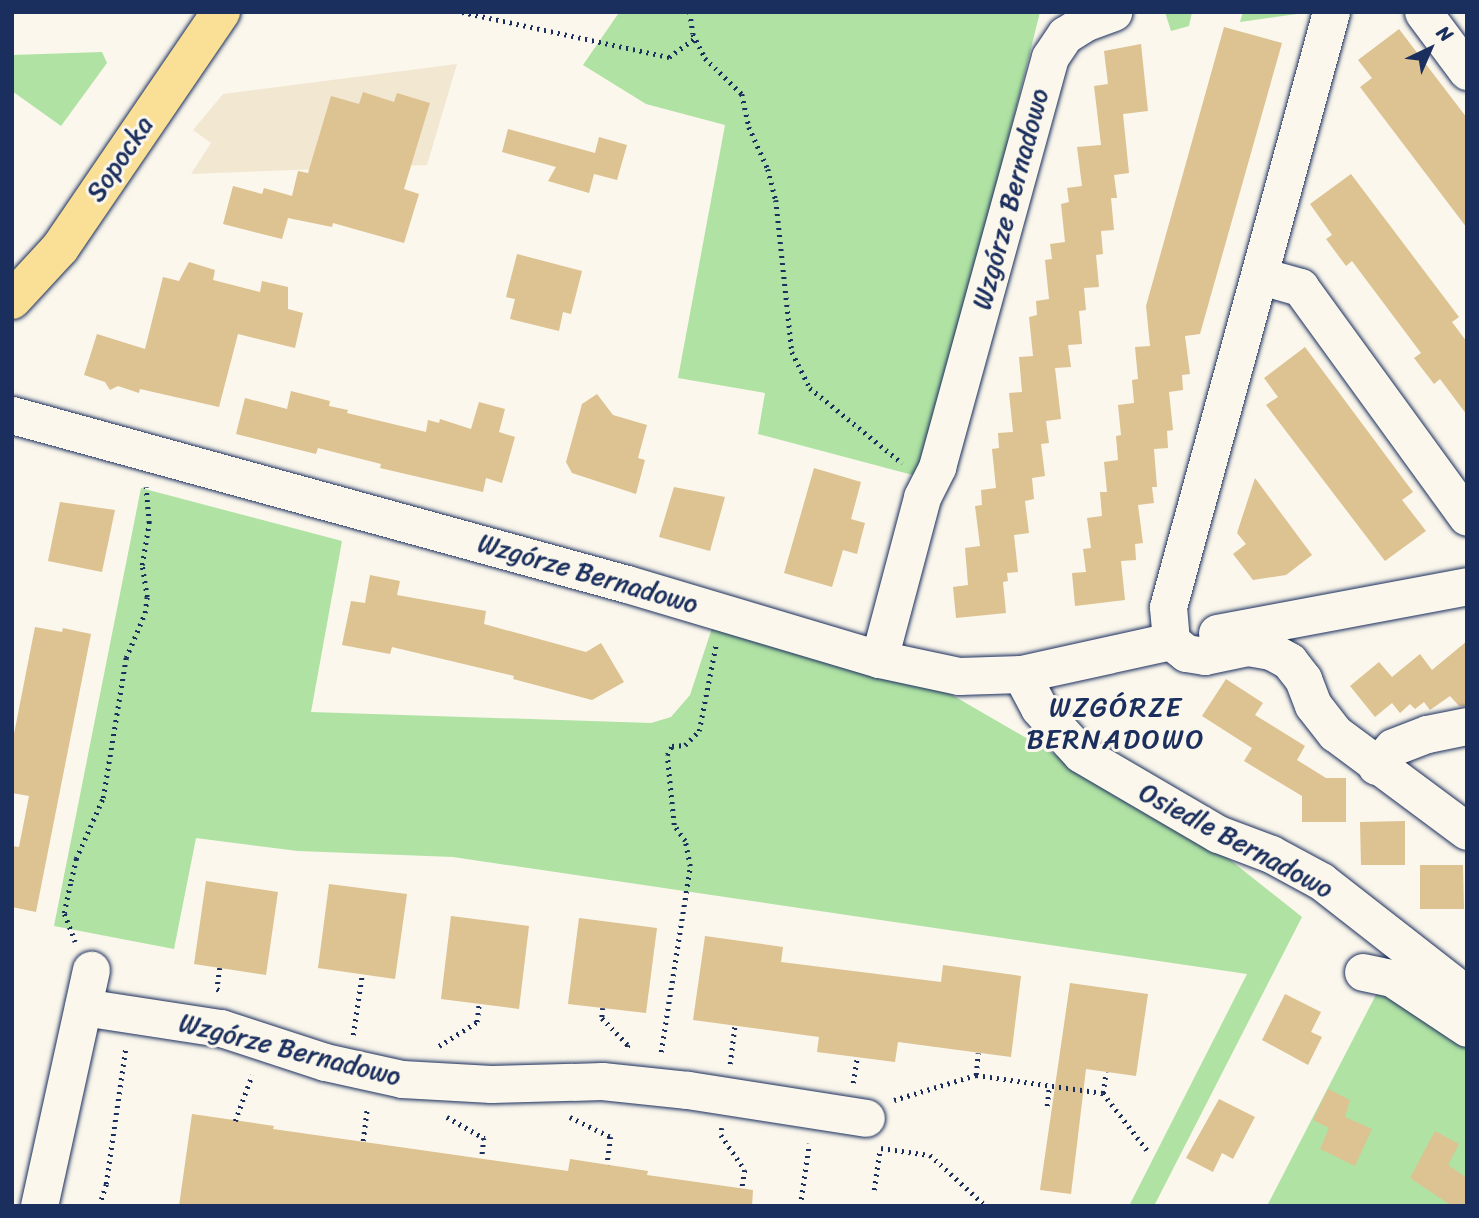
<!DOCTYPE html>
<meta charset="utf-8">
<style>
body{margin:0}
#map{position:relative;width:1479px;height:1218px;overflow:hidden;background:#fbf7ec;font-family:Sriracha,sans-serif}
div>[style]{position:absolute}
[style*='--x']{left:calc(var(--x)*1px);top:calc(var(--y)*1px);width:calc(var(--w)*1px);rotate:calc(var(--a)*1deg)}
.built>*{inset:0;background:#f2e7d1}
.green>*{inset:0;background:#afe2a3}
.building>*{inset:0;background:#ddc292}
.path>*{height:4.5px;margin-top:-2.25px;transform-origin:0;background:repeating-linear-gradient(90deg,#1b2f5e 0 2px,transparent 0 7px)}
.roads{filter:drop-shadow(0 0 2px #1b2f5e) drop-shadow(0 0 2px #1b2f5e)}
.minor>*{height:37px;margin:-18.5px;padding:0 18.5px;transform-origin:18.5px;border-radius:18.5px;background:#fbf7ec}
.major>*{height:38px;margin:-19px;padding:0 19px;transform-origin:19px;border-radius:19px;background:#fadf96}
span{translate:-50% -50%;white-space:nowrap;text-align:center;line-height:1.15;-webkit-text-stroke:6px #fbf7ec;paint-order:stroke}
.street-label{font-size:26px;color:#1b2f5e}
.neighbourhood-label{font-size:28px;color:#1b2f5e;letter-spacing:2px}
.frame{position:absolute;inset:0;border:14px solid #1b2f5e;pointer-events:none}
.north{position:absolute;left:1395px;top:14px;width:70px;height:70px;-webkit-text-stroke:5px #fbf7ec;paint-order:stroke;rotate:44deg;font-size:19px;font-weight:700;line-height:28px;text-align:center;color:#1b2f5e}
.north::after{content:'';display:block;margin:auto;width:24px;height:32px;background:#1b2f5e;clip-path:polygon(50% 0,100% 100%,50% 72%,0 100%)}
</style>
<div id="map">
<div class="built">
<i style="clip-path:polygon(457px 64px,427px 165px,191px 174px,211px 143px,193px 130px,223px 94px)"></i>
</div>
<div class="green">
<i style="clip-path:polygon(572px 12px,1040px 12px,924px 478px,758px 434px,765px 393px,678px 378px,725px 125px,646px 104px,583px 65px,618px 14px)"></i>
<i style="clip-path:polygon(1165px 12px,1192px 12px,1189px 26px,1171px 31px)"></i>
<i style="clip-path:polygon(1243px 12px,1311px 12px,1240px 22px)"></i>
<i style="clip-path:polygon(102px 52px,107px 63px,61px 126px,12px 91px,12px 55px)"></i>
<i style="clip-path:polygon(141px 488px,342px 541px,311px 712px,651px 723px,671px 717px,690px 695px,713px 625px,940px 688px,1214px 847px,1302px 917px,1154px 1206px,1129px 1206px,1247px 974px,453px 857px,298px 851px,196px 838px,174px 949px,54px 926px)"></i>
<i style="clip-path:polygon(1381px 985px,1467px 1043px,1467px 1206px,1267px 1206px)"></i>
</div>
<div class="building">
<i style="clip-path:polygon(1224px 27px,1282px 43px,1200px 334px,1185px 336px,1190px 374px,1182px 375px,1183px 390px,1169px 392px,1173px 430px,1167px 431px,1168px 448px,1154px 449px,1157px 487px,1152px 487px,1154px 503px,1138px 505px,1143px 543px,1135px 544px,1136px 560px,1121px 561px,1125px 600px,1075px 606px,1072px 573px,1086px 572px,1083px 549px,1091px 548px,1087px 518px,1102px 516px,1100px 492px,1107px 492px,1104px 462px,1118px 460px,1116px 436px,1121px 435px,1118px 405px,1134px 403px,1132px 380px,1138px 379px,1135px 347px,1150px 346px,1146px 306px)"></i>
<i style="clip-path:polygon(1399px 29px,1467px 118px,1467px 228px,1360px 87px,1372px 78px,1358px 60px)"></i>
<i style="clip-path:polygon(1141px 44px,1148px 111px,1123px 114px,1129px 173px,1114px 175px,1117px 198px,1111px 198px,1114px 230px,1101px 231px,1103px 254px,1096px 255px,1099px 287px,1084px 288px,1086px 310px,1079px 311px,1082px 344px,1068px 345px,1071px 367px,1055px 368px,1061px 419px,1046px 421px,1049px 443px,1041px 444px,1045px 476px,1032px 478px,1034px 499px,1025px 501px,1029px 533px,1014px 535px,1018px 572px,1007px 573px,1008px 581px,1003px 582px,1006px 613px,956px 618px,953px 587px,968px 585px,965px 548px,980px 546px,975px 506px,982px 505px,981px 490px,996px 488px,992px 449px,999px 448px,998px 433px,1013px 432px,1009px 393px,1022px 392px,1019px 357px,1033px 356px,1029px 317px,1037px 315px,1036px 301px,1049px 299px,1045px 260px,1052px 259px,1050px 244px,1065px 242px,1061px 204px,1069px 202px,1067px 188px,1082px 186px,1077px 147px,1101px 145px,1094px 86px,1108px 84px,1104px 51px)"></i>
<i style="clip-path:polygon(363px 92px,394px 102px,397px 93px,430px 103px,404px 189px,419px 194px,404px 243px,333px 223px,332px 227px,288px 218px,282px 239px,223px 224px,233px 186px,262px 194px,264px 188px,292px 196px,298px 171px,308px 173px,331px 96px,359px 104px)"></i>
<i style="clip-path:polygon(508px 129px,595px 153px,599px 137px,627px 145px,617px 180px,594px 174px,589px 193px,548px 181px,556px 167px,502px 152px)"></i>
<i style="clip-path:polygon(1351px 174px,1459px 317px,1452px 322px,1467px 342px,1467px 415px,1440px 379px,1434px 384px,1414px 358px,1421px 353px,1352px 261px,1346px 266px,1326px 239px,1332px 235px,1310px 204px)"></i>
<i style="clip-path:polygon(517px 254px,582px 271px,571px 314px,563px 312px,559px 331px,510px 319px,515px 299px,506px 297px)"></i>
<i style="clip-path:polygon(189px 262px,215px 270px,213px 280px,260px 292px,262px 281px,288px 287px,288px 309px,303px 313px,295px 348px,238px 334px,219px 407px,140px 389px,139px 393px,118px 386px,110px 390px,105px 382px,84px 375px,97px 334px,145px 349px,163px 277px,179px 281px)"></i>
<i style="clip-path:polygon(1305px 347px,1413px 492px,1402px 500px,1426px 531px,1385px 561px,1266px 405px,1278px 397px,1264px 378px)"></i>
<i style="clip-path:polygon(291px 391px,330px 401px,329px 406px,348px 410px,347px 413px,426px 432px,428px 420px,439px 423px,440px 419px,471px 429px,479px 402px,505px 409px,499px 432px,515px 437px,502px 483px,486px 478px,483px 492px,380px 468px,381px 464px,318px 448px,316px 454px,236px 434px,245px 398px,287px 409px)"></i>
<i style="clip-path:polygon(597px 394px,613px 415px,647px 425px,638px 458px,645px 460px,636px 494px,572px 473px,566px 462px,582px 404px)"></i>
<i style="clip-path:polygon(814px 468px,861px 482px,851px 519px,865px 523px,861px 538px,857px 554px,843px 550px,832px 587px,784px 573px)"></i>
<i style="clip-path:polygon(1255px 478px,1312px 555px,1286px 575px,1253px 580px,1233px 554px,1246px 544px,1237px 533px)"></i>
<i style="clip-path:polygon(674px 487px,725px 497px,710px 551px,659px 537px)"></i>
<i style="clip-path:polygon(60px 502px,115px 510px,102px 572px,48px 561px)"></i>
<i style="clip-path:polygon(370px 575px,400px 581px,397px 595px,486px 611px,484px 624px,586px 652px,601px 643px,624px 682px,592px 700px,513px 679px,514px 676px,392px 647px,390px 654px,342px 645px,351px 601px,365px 603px)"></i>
<i style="clip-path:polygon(35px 627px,62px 632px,63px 628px,91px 634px,36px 912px,12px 907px,12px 846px,19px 847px,29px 796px,12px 793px,12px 744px)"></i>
<i style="clip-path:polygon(1467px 641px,1467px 706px,1459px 706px,1450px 696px,1430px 710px,1424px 702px,1415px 709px,1410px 704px,1400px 713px,1392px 703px,1375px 717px,1350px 686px,1379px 662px,1392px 677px,1420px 654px,1432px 670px)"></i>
<i style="clip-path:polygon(1226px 679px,1263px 703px,1255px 715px,1305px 746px,1297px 760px,1326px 778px,1346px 778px,1346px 822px,1302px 822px,1302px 796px,1244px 761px,1252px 748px,1202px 716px)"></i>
<i style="clip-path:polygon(1405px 821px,1405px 865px,1361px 865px,1360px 822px)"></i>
<i style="clip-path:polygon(1420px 865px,1463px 865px,1464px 909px,1420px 909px)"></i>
<i style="clip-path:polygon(206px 881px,278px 892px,266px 975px,194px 964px)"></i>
<i style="clip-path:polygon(329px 884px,407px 894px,395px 979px,318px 968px)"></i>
<i style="clip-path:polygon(451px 916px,529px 926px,519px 1009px,441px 999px)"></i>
<i style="clip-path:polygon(579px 918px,657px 928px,646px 1013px,568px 1004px)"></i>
<i style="clip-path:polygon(705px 936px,783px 947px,781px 962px,941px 982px,943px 965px,1021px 976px,1011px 1057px,898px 1042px,895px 1062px,817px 1052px,819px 1037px,693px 1020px)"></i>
<i style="clip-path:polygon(1070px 983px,1148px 994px,1136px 1076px,1086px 1069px,1071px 1194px,1040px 1190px)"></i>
<i style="clip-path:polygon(1285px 994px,1321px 1012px,1311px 1032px,1322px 1037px,1308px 1065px,1262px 1040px)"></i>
<i style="clip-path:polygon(1328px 1089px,1350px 1100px,1345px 1117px,1372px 1129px,1355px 1166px,1320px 1149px,1329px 1128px,1313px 1120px)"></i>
<i style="clip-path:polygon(1219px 1099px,1255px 1117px,1233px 1159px,1222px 1153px,1213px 1172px,1186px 1158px)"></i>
<i style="clip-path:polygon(192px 1114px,274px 1126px,273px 1129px,568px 1171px,570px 1159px,648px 1171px,647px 1175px,753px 1190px,752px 1206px,179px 1206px)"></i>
<i style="clip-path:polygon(1435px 1131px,1459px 1144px,1448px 1165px,1467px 1178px,1467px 1206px,1452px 1206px,1410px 1178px)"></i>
</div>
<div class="path">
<i style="--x:462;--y:12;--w:212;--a:12.3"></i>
<i style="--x:669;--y:57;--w:32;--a:-36"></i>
<i style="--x:690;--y:12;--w:22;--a:82"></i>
<i style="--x:693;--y:34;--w:27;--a:63"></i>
<i style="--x:705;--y:58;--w:52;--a:44.2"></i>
<i style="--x:742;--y:94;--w:34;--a:78"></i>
<i style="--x:749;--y:127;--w:46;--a:65.7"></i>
<i style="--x:768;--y:169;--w:32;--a:76"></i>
<i style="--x:776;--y:200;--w:153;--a:84"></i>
<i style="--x:792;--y:352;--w:40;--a:63.4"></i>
<i style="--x:810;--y:388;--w:119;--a:39.2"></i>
<i style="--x:75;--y:942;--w:31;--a:-111"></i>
<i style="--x:64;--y:913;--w:33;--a:-78"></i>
<i style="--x:71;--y:881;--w:23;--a:-77"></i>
<i style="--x:76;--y:859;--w:67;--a:-66.1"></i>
<i style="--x:103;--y:798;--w:142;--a:-80.7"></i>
<i style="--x:126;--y:658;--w:49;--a:-67.1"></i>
<i style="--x:145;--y:613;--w:16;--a:-83"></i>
<i style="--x:147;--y:597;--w:32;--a:-99"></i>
<i style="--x:142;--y:565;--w:43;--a:-80.5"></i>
<i style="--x:149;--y:523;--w:36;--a:-95"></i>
<i style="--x:220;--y:968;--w:21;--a:98"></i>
<i style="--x:217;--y:989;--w:6;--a:31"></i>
<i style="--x:603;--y:1008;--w:10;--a:96"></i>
<i style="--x:602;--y:1018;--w:37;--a:46"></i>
<i style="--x:628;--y:1045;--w:6;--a:99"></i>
<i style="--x:353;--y:1035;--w:61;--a:-81.5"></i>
<i style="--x:439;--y:1046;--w:45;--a:-32.3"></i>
<i style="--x:477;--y:1022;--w:18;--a:-84"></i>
<i style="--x:661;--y:1052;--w:188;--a:-81.1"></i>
<i style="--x:690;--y:866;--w:25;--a:-101"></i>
<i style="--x:685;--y:841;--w:19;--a:-125"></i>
<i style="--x:674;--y:825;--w:70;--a:-95.7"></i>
<i style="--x:667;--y:755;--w:10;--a:-61"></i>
<i style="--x:672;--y:746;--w:13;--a:-4"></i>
<i style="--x:685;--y:745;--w:20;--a:-45"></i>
<i style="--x:699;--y:731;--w:89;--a:-78.9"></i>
<i style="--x:730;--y:1064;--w:39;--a:-83"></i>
<i style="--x:976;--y:1075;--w:128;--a:8.1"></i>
<i style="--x:1103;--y:1093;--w:21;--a:-82"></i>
<i style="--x:853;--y:1083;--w:26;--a:-81"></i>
<i style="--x:1103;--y:1093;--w:72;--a:52.3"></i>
<i style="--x:894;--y:1100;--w:86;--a:-17"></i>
<i style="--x:976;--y:1075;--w:22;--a:-85"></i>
<i style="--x:1047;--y:1106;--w:20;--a:-84"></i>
<i style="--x:447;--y:1117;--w:43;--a:29.6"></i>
<i style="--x:484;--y:1138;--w:20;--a:96"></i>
<i style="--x:570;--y:1117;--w:46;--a:26"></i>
<i style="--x:611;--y:1137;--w:28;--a:98"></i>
<i style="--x:235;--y:1121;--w:49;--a:-69.7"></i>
<i style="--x:722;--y:1128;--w:7;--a:98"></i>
<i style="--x:721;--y:1135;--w:42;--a:55.6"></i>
<i style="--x:745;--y:1170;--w:19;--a:99"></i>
<i style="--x:363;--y:1141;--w:34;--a:-83"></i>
<i style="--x:881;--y:1148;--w:49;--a:8.1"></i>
<i style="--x:930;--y:1155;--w:76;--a:42.3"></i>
<i style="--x:874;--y:1190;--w:41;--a:-81.7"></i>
<i style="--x:99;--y:1206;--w:23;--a:-72"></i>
<i style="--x:106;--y:1184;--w:139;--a:-81.8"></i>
<i style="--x:800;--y:1206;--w:63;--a:-81.7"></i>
</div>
<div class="roads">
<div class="minor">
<i style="--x:1423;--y:12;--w:74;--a:53.3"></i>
<i style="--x:1261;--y:276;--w:41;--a:15.8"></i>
<i style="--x:1300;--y:287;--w:284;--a:54"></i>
<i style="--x:12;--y:415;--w:638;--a:15.37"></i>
<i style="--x:627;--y:584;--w:263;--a:16.6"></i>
<i style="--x:879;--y:659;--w:82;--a:12"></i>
<i style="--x:959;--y:676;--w:62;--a:-1.8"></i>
<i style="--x:1021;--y:674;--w:154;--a:-12.4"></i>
<i style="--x:1171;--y:641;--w:34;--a:-95"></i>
<i style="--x:1168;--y:607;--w:617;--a:-74.68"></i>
<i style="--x:1217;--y:633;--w:254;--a:-10.6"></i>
<i style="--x:1171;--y:641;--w:19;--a:39"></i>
<i style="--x:1186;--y:653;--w:19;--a:9"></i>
<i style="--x:1205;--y:656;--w:44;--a:-11.8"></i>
<i style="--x:1248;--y:647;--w:23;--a:10"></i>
<i style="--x:1271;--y:651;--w:21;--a:29"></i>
<i style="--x:1289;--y:661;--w:23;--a:52"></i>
<i style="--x:1303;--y:679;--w:28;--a:69"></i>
<i style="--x:1313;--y:705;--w:36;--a:52"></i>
<i style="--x:1335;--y:733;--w:164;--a:36.6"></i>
<i style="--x:879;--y:659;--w:168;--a:-75.1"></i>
<i style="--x:922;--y:497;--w:34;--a:-63"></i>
<i style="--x:937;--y:467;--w:425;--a:-74.6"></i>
<i style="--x:1050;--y:57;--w:27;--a:-56"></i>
<i style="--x:1065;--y:35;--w:25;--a:-32"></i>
<i style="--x:1086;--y:22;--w:29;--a:-20"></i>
<i style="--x:1021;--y:674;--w:38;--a:62"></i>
<i style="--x:1039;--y:708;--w:62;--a:47.6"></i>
<i style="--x:1081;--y:754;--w:159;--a:30.3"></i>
<i style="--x:1218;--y:834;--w:57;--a:20.7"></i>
<i style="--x:1271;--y:854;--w:57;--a:28.4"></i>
<i style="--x:1321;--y:881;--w:185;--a:38"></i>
<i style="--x:1376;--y:766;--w:25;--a:-48"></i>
<i style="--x:1393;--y:747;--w:36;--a:-21"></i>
<i style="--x:1427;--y:734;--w:41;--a:-11.3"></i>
<i style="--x:1363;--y:972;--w:30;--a:12"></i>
<i style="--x:1392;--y:978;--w:90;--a:33.7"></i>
<i style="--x:83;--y:1007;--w:140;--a:8.7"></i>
<i style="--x:221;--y:1028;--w:109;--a:18.1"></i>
<i style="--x:325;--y:1062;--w:79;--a:12.4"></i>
<i style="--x:402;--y:1079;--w:89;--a:3.2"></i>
<i style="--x:491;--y:1084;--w:111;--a:-1.5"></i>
<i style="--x:602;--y:1081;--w:86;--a:6"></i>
<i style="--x:688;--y:1090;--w:180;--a:8.9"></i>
<i style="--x:39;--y:1206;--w:242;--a:-77.6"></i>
</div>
<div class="major">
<i style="--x:12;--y:300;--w:71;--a:-47.3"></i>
<i style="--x:60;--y:248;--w:286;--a:-55.7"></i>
</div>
</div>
<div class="street-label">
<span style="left:120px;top:159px;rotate:-56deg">Sopocka</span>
<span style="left:1011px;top:199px;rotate:-75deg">Wzgórze Bernadowo</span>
<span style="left:588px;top:574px;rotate:16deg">Wzgórze Bernadowo</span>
<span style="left:1236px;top:841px;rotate:28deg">Osiedle Bernadowo</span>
<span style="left:290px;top:1050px;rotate:14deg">Wzgórze Bernadowo</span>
</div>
<div class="neighbourhood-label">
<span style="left:1116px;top:723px">WZGÓRZE<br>BERNADOWO</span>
</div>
<div class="frame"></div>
<div class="north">N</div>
</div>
